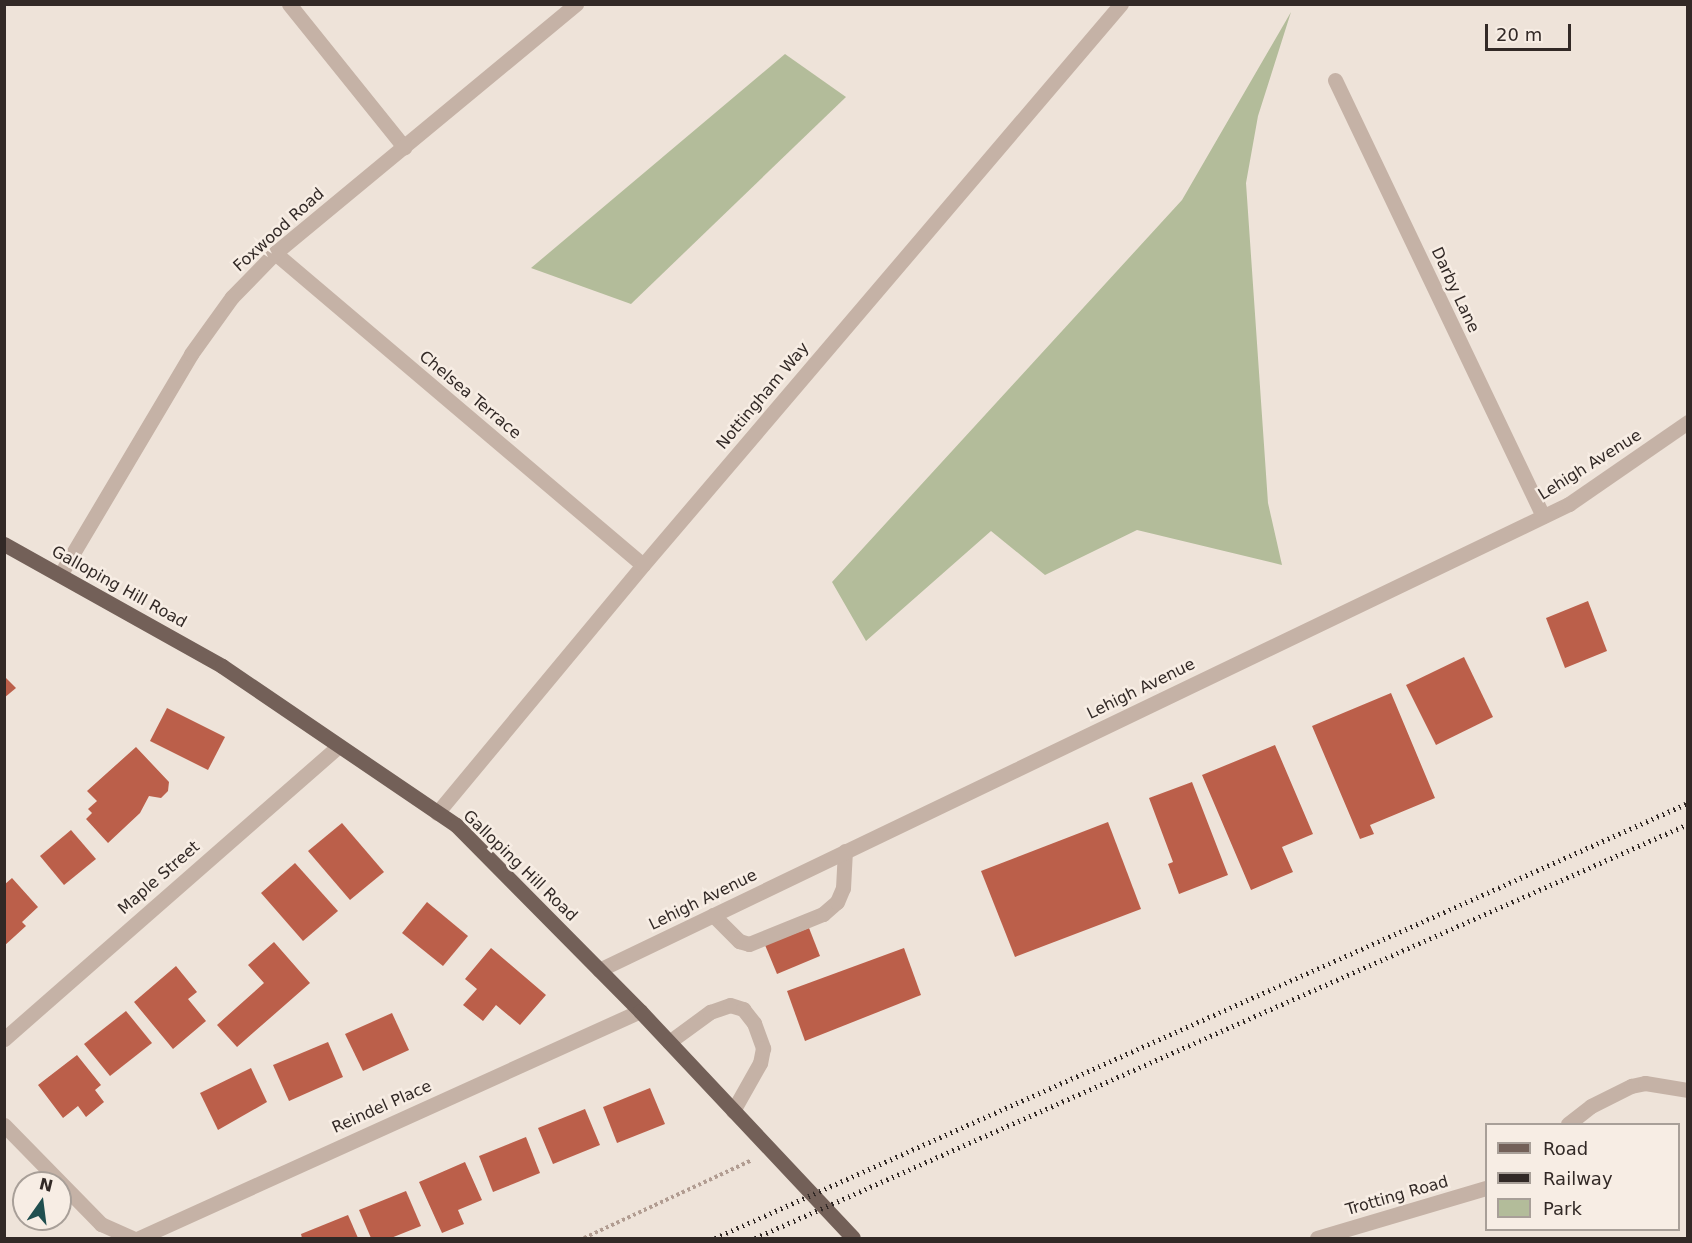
<!DOCTYPE html>
<style>
body{margin:0}
#map{position:relative;width:1692px;height:1243px;overflow:hidden;background:#eee3d9;font-family:"DejaVu Sans",sans-serif}
div>[style]{position:absolute}
[style*='--x']{left:calc(var(--x)*1px);top:calc(var(--y)*1px);width:calc(var(--w)*1px);rotate:calc(var(--a)*1deg)}
.green>*{inset:0;background:#b3bc9a}
.building>*{inset:0;background:#bb5f4a}
.path>*{height:4px;margin-top:-2px;transform-origin:0;background:repeating-linear-gradient(90deg,#b19c91 0 3px,transparent 0 6px)}
.minor>*{height:15px;margin:-7.5px;padding:0 7.5px;transform-origin:7.5px;border-radius:7.5px;background:#c5b2a6}
.major>*{height:15px;margin:-7.5px;padding:0 7.5px;transform-origin:7.5px;border-radius:7.5px;background:#736058}
.rail>*{height:4.5px;margin-top:-2.25px;transform-origin:0;background:repeating-linear-gradient(90deg,#322926 0 1.5px,transparent 0 6px)}
span{translate:-50% -50%;white-space:nowrap;text-align:center;line-height:1.15;-webkit-text-stroke:5px #f7ede4;paint-order:stroke}
.street-label{font-size:16px;color:#322926}
.frame{position:absolute;inset:0;border:6px solid #322926;pointer-events:none}
.legend{position:absolute;left:1485px;top:1123px;width:195px;height:108px;box-sizing:border-box;background:#f7ede4;border:2px solid #a89f98;margin:0;padding:8px 10px;list-style:none;font-size:18px;color:#322926}
.legend li{display:flex;align-items:center;gap:12px;height:30px}
.legend b{width:30px;border:2px solid #a89f98}
.north{position:absolute;left:12px;top:1171px;width:60px;height:60px;box-sizing:border-box;background:#f7ede4;border:2px solid #a89f98;border-radius:50%;rotate:14deg;font-size:16px;font-weight:700;line-height:24px;text-align:center;color:#322926}
.north::after{content:'';display:block;margin:auto;width:21px;height:27px;background:#204f4f;clip-path:polygon(50% 0,100% 100%,50% 72%,0 100%)}
.scale{position:absolute;left:1485px;top:24px;width:86px;height:27px;box-sizing:border-box;border:3px solid #322926;border-top:0;padding-left:8px;font-size:18px;line-height:21px;white-space:nowrap;color:#322926;-webkit-text-stroke:4px #f7ede4;paint-order:stroke}
</style>
<div id="map">
<div class="green">
<i style="clip-path:polygon(1291px 12px,1258px 116px,1246px 183px,1268px 503px,1282px 565px,1137px 530px,1045px 575px,991px 531px,866px 641px,832px 582px,1182px 200px)"></i>
<i style="clip-path:polygon(785px 54px,846px 97px,631px 304px,531px 268px)"></i>
</div>
<div class="building">
<i style="clip-path:polygon(1588px 601px,1607px 651px,1565px 668px,1546px 618px)"></i>
<i style="clip-path:polygon(1464px 657px,1493px 717px,1436px 745px,1406px 685px)"></i>
<i style="clip-path:polygon(4px 676px,16px 688px,4px 698px)"></i>
<i style="clip-path:polygon(1391px 693px,1435px 798px,1370px 825px,1374px 834px,1360px 839px,1312px 726px)"></i>
<i style="clip-path:polygon(167px 708px,225px 737px,208px 770px,150px 741px)"></i>
<i style="clip-path:polygon(1275px 745px,1313px 834px,1282px 847px,1293px 872px,1251px 890px,1202px 775px)"></i>
<i style="clip-path:polygon(136px 747px,169px 782px,168px 791px,161px 798px,149px 796px,140px 813px,108px 843px,86px 819px,92px 813px,88px 809px,97px 801px,87px 791px)"></i>
<i style="clip-path:polygon(1192px 782px,1228px 875px,1179px 894px,1168px 864px,1173px 862px,1149px 798px)"></i>
<i style="clip-path:polygon(1108px 822px,1141px 909px,1015px 957px,981px 871px)"></i>
<i style="clip-path:polygon(342px 823px,384px 872px,350px 900px,308px 851px)"></i>
<i style="clip-path:polygon(71px 830px,96px 859px,64px 885px,40px 856px)"></i>
<i style="clip-path:polygon(295px 863px,338px 911px,303px 941px,261px 893px)"></i>
<i style="clip-path:polygon(12px 878px,38px 907px,22px 922px,26px 926px,4px 946px,4px 885px)"></i>
<i style="clip-path:polygon(427px 902px,468px 936px,443px 966px,402px 933px)"></i>
<i style="clip-path:polygon(809px 928px,820px 956px,777px 974px,765px 945px)"></i>
<i style="clip-path:polygon(274px 942px,310px 983px,237px 1047px,217px 1025px,264px 983px,248px 965px)"></i>
<i style="clip-path:polygon(491px 948px,546px 995px,520px 1025px,496px 1005px,483px 1021px,463px 1005px,477px 989px,465px 979px)"></i>
<i style="clip-path:polygon(904px 948px,921px 995px,805px 1041px,787px 991px)"></i>
<i style="clip-path:polygon(176px 966px,197px 992px,188px 999px,206px 1021px,173px 1049px,134px 1002px)"></i>
<i style="clip-path:polygon(126px 1011px,152px 1043px,110px 1076px,84px 1044px)"></i>
<i style="clip-path:polygon(392px 1013px,409px 1050px,363px 1071px,345px 1034px)"></i>
<i style="clip-path:polygon(328px 1042px,343px 1077px,289px 1101px,273px 1065px)"></i>
<i style="clip-path:polygon(77px 1055px,101px 1085px,95px 1090px,104px 1102px,86px 1117px,78px 1106px,63px 1118px,38px 1085px)"></i>
<i style="clip-path:polygon(251px 1068px,267px 1102px,218px 1130px,200px 1093px)"></i>
<i style="clip-path:polygon(650px 1088px,665px 1124px,617px 1143px,603px 1107px)"></i>
<i style="clip-path:polygon(585px 1109px,600px 1145px,553px 1164px,538px 1128px)"></i>
<i style="clip-path:polygon(526px 1137px,540px 1173px,493px 1192px,479px 1156px)"></i>
<i style="clip-path:polygon(465px 1162px,482px 1200px,458px 1210px,464px 1224px,442px 1233px,419px 1182px)"></i>
<i style="clip-path:polygon(406px 1191px,421px 1226px,391px 1238px,371px 1238px,359px 1210px)"></i>
<i style="clip-path:polygon(348px 1215px,358px 1238px,302px 1238px,301px 1234px)"></i>
</div>
<div class="path">
<i style="--x:584;--y:1238;--w:185;--a:-24.9"></i>
</div>
<div class="minor">
<i style="--x:289;--y:4;--w:184;--a:51.2"></i>
<i style="--x:1335;--y:80;--w:483;--a:64.5"></i>
<i style="--x:275;--y:253;--w:482;--a:40.3"></i>
<i style="--x:60;--y:575;--w:257;--a:-59.3"></i>
<i style="--x:191;--y:354;--w:70;--a:-54.3"></i>
<i style="--x:232;--y:297;--w:62;--a:-45.7"></i>
<i style="--x:275;--y:253;--w:391;--a:-39.6"></i>
<i style="--x:437;--y:813;--w:322;--a:-50.3"></i>
<i style="--x:643;--y:565;--w:737;--a:-49.57"></i>
<i style="--x:713;--y:915;--w:37;--a:45"></i>
<i style="--x:739;--y:941;--w:10;--a:17"></i>
<i style="--x:749;--y:944;--w:80;--a:-22.1"></i>
<i style="--x:823;--y:914;--w:18;--a:-41"></i>
<i style="--x:837;--y:902;--w:15;--a:-67"></i>
<i style="--x:843;--y:888;--w:37;--a:-87"></i>
<i style="--x:599;--y:970;--w:1076;--a:-25.66"></i>
<i style="--x:1569;--y:504;--w:145;--a:-34.6"></i>
<i style="--x:4;--y:1039;--w:445;--a:-41.2"></i>
<i style="--x:669;--y:1042;--w:51;--a:-36.2"></i>
<i style="--x:710;--y:1012;--w:21;--a:-19"></i>
<i style="--x:730;--y:1005;--w:14;--a:17"></i>
<i style="--x:743;--y:1009;--w:18;--a:52"></i>
<i style="--x:754;--y:1023;--w:27;--a:70"></i>
<i style="--x:763;--y:1048;--w:15;--a:101"></i>
<i style="--x:760;--y:1063;--w:55;--a:119.4"></i>
<i style="--x:1568;--y:1124;--w:29;--a:-38"></i>
<i style="--x:1591;--y:1106;--w:45;--a:-26.6"></i>
<i style="--x:1631;--y:1086;--w:14;--a:-12"></i>
<i style="--x:1645;--y:1083;--w:44;--a:9.2"></i>
<i style="--x:4;--y:1125;--w:139;--a:45.6"></i>
<i style="--x:101;--y:1224;--w:35;--a:24"></i>
<i style="--x:139;--y:1238;--w:550;--a:-24.37"></i>
<i style="--x:1317;--y:1238;--w:176;--a:-16.5"></i>
</div>
<div class="major">
<i style="--x:4;--y:544;--w:250;--a:29.2"></i>
<i style="--x:222;--y:666;--w:283;--a:34.2"></i>
<i style="--x:456;--y:825;--w:262;--a:45.3"></i>
<i style="--x:640;--y:1011;--w:311;--a:46.8"></i>
</div>
<div class="rail">
<i style="--x:715;--y:1238;--w:1066;--a:-24.09"></i>
<i style="--x:755;--y:1238;--w:1021;--a:-23.93"></i>
</div>
<div class="street-label">
<span style="left:279px;top:230px;rotate:-42deg">Foxwood Road</span>
<span style="left:1455px;top:290px;rotate:65deg">Darby Lane</span>
<span style="left:470px;top:395px;rotate:40deg">Chelsea Terrace</span>
<span style="left:763px;top:396px;rotate:-50deg">Nottingham Way</span>
<span style="left:1590px;top:465px;rotate:-32deg">Lehigh Avenue</span>
<span style="left:119px;top:587px;rotate:29deg">Galloping Hill Road</span>
<span style="left:1141px;top:689px;rotate:-26deg">Lehigh Avenue</span>
<span style="left:520px;top:866px;rotate:44deg">Galloping Hill Road</span>
<span style="left:159px;top:878px;rotate:-41deg">Maple Street</span>
<span style="left:703px;top:900px;rotate:-26deg">Lehigh Avenue</span>
<span style="left:382px;top:1107px;rotate:-24deg">Reindel Place</span>
<span style="left:1397px;top:1196px;rotate:-16deg">Trotting Road</span>
</div>
<div class="frame"></div>
<ul class="legend">
<li><b style="height:8px;background:#736058"></b>Road</li>
<li><b style="height:8px;background:#322926"></b>Railway</li>
<li><b style="height:16px;background:#b3bc9a"></b>Park</li>
</ul>
<div class="north">N</div>
<div class="scale">20 m</div>
</div>
